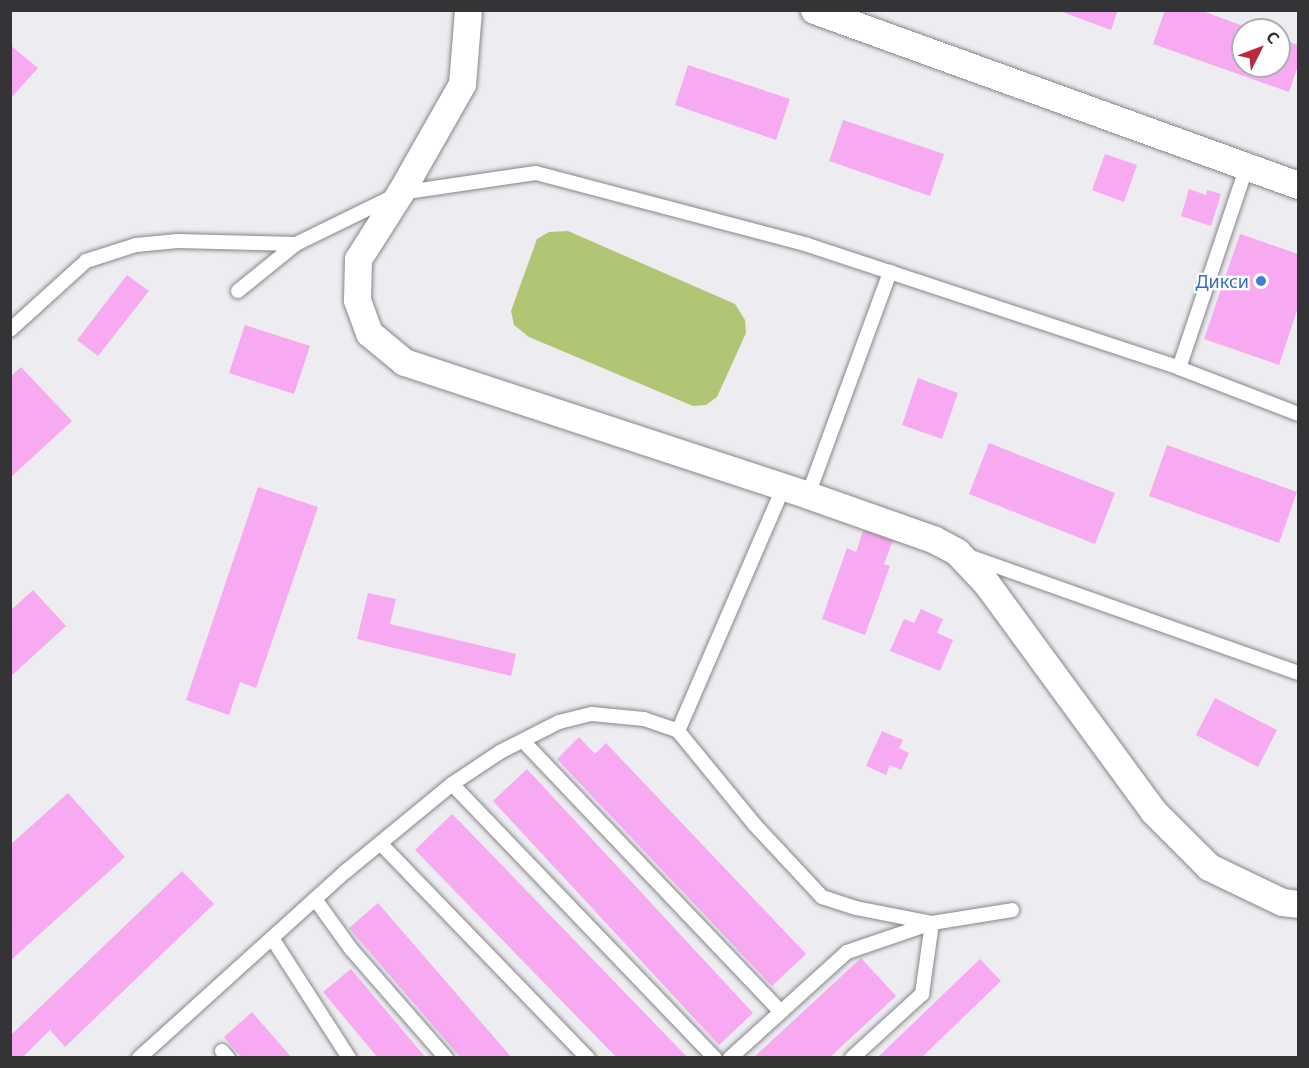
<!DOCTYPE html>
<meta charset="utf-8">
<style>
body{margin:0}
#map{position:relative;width:1309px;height:1068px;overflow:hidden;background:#ececf1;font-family:"Noto Sans",sans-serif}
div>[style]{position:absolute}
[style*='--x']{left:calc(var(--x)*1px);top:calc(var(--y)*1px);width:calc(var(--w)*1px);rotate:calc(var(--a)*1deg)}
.green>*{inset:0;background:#b1c675}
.building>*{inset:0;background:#f7aaf1}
.roads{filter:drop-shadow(0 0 2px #86868b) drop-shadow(0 0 2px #86868b)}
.lane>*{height:14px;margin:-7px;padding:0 7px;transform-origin:7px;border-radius:7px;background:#fff}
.street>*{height:27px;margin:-13.5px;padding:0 13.5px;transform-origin:13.5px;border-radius:13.5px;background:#fff}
.dots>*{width:16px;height:16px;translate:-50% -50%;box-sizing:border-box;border:3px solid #fff;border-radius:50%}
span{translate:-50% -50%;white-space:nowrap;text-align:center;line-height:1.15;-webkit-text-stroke:4.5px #fff;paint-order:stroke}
.shop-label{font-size:18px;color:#366cbe}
.right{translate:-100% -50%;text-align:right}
.frame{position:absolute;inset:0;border:12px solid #343436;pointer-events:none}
.north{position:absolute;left:1231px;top:18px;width:60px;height:60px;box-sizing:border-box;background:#fff;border:2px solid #aeaeaf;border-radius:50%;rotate:48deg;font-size:16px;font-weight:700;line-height:24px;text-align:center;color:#343436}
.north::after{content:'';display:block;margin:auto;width:21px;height:27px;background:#ba293d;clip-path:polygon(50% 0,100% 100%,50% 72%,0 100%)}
</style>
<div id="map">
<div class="green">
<i style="clip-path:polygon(568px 231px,735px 304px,745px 320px,746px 333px,717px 397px,706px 405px,693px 406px,529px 337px,514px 325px,511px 311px,537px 239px,549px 232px)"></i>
</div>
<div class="building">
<i style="clip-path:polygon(1057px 10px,1118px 10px,1111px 30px)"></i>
<i style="clip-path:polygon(1165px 10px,1200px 10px,1254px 30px,1243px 30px,1243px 66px,1279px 66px,1279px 38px,1298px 45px,1298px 66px,1289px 92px,1153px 44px)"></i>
<i style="clip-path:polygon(10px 45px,38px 68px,10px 99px)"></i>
<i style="clip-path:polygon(688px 65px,790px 99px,776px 140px,675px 105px)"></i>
<i style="clip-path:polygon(843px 120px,944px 154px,930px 196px,829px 161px)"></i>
<i style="clip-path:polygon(1105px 154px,1137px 165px,1124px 202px,1092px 190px)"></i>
<i style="clip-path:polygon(1189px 189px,1206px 195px,1207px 190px,1221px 194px,1211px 226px,1181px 216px)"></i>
<i style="clip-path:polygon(1240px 234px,1298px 254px,1298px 307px,1279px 365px,1204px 339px)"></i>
<i style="clip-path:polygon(127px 275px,149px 291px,98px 356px,77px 340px)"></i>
<i style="clip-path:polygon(245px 325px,310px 346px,294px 394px,229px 373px)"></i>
<i style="clip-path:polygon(21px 367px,72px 421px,10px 478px,10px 377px)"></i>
<i style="clip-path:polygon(918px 378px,958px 393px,942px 439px,902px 425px)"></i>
<i style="clip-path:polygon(989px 443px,1115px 493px,1095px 544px,969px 494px)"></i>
<i style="clip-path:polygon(1167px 445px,1297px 492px,1279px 543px,1149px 496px)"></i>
<i style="clip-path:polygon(258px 487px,318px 507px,256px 688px,240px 682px,229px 715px,186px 700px)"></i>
<i style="clip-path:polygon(864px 528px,894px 538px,884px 564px,890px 566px,865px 635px,822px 619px,847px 548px,856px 552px)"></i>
<i style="clip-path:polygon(33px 590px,66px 626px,10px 677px,10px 611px)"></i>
<i style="clip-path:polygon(368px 593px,396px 599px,390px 624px,516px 654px,511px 676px,357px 639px)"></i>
<i style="clip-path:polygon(921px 609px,943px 619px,937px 633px,953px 640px,940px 671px,890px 651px,904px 619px,914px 623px)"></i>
<i style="clip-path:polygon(1215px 698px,1277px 730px,1258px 767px,1196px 735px)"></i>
<i style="clip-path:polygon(882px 731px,903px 740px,899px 748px,909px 753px,901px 770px,890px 765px,886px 775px,866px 766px)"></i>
<i style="clip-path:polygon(579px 737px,595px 754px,606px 743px,806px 954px,772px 986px,557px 759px)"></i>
<i style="clip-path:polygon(527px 769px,753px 1013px,719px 1045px,493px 801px)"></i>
<i style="clip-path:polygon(68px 793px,125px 857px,10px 961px,10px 845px)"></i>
<i style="clip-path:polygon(452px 814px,465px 827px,688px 1058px,617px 1058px,415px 850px)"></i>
<i style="clip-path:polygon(182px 871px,214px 904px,65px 1047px,50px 1030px,22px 1058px,10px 1058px,10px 1036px)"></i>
<i style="clip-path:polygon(378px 903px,512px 1058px,461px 1058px,349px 928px)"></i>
<i style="clip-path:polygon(861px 958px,896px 996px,829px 1058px,753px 1058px)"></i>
<i style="clip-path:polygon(980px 959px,1001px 981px,921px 1058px,877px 1058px)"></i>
<i style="clip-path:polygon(351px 969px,426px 1058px,378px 1058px,323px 992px)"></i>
<i style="clip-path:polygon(252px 1012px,292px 1058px,242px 1058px,224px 1037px)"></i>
</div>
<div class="roads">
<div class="lane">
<i style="--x:238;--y:291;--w:75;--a:-39"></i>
<i style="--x:10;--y:330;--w:103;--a:-42.2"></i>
<i style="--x:86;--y:261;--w:52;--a:-17.7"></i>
<i style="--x:136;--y:245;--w:42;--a:-5.4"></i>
<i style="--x:178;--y:241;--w:118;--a:1.5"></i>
<i style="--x:296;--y:244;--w:116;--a:-26.1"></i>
<i style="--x:400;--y:193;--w:137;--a:-8.4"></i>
<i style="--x:536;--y:173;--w:281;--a:14.8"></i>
<i style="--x:808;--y:245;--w:391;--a:18.3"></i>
<i style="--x:1179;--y:368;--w:128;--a:21.1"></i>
<i style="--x:1179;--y:368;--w:213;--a:-71.4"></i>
<i style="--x:808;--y:495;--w:238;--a:-69.8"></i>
<i style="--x:968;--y:556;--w:350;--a:19.5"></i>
<i style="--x:678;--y:731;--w:265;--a:-66.6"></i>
<i style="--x:523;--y:741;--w:374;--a:46.4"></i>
<i style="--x:452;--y:784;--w:380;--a:46.2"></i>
<i style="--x:381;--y:844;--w:298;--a:46"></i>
<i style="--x:315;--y:899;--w:62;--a:54.2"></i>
<i style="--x:351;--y:949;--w:145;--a:48.9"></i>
<i style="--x:272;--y:938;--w:143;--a:57.3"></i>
<i style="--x:222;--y:1051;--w:9;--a:49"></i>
<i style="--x:139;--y:1058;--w:278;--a:-42.1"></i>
<i style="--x:345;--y:872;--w:139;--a:-39.4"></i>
<i style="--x:452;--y:784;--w:58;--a:-33.7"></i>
<i style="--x:500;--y:752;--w:66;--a:-27"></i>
<i style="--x:559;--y:722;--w:34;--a:-14"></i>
<i style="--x:592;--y:714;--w:52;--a:5.5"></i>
<i style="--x:644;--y:719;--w:36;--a:19"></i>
<i style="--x:678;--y:731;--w:120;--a:50.7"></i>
<i style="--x:754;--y:824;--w:100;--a:47"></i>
<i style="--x:822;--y:897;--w:36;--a:18"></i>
<i style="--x:856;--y:908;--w:77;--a:11.2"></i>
<i style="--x:932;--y:923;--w:81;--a:-9.2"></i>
<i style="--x:730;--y:1058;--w:158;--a:-42.2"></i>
<i style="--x:847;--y:952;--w:90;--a:-18.8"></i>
<i style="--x:932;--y:923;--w:72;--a:98"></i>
<i style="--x:922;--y:994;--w:95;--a:137.6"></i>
</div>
<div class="street">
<i style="--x:468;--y:10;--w:74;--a:94.6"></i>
<i style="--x:462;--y:84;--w:125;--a:119.6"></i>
<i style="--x:400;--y:193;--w:78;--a:122.5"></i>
<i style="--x:358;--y:259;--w:41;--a:91.4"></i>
<i style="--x:357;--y:300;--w:35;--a:70"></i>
<i style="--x:369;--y:333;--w:45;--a:39.6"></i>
<i style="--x:404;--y:362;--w:425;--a:18.2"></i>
<i style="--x:808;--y:495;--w:133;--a:19.4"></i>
<i style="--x:933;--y:539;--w:27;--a:28"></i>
<i style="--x:957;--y:552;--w:44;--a:46.8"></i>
<i style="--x:987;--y:584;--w:281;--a:53.8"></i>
<i style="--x:1153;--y:811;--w:79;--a:45"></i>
<i style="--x:1209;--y:867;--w:81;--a:25.6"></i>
<i style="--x:1282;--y:902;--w:16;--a:7"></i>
<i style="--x:814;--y:10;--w:515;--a:19.88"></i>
</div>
</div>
<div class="dots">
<i style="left:1261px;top:281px;background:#3f7fe0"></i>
</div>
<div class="shop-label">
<span class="right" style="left:1249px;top:281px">Дикси</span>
</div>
<div class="frame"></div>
<div class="north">С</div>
</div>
